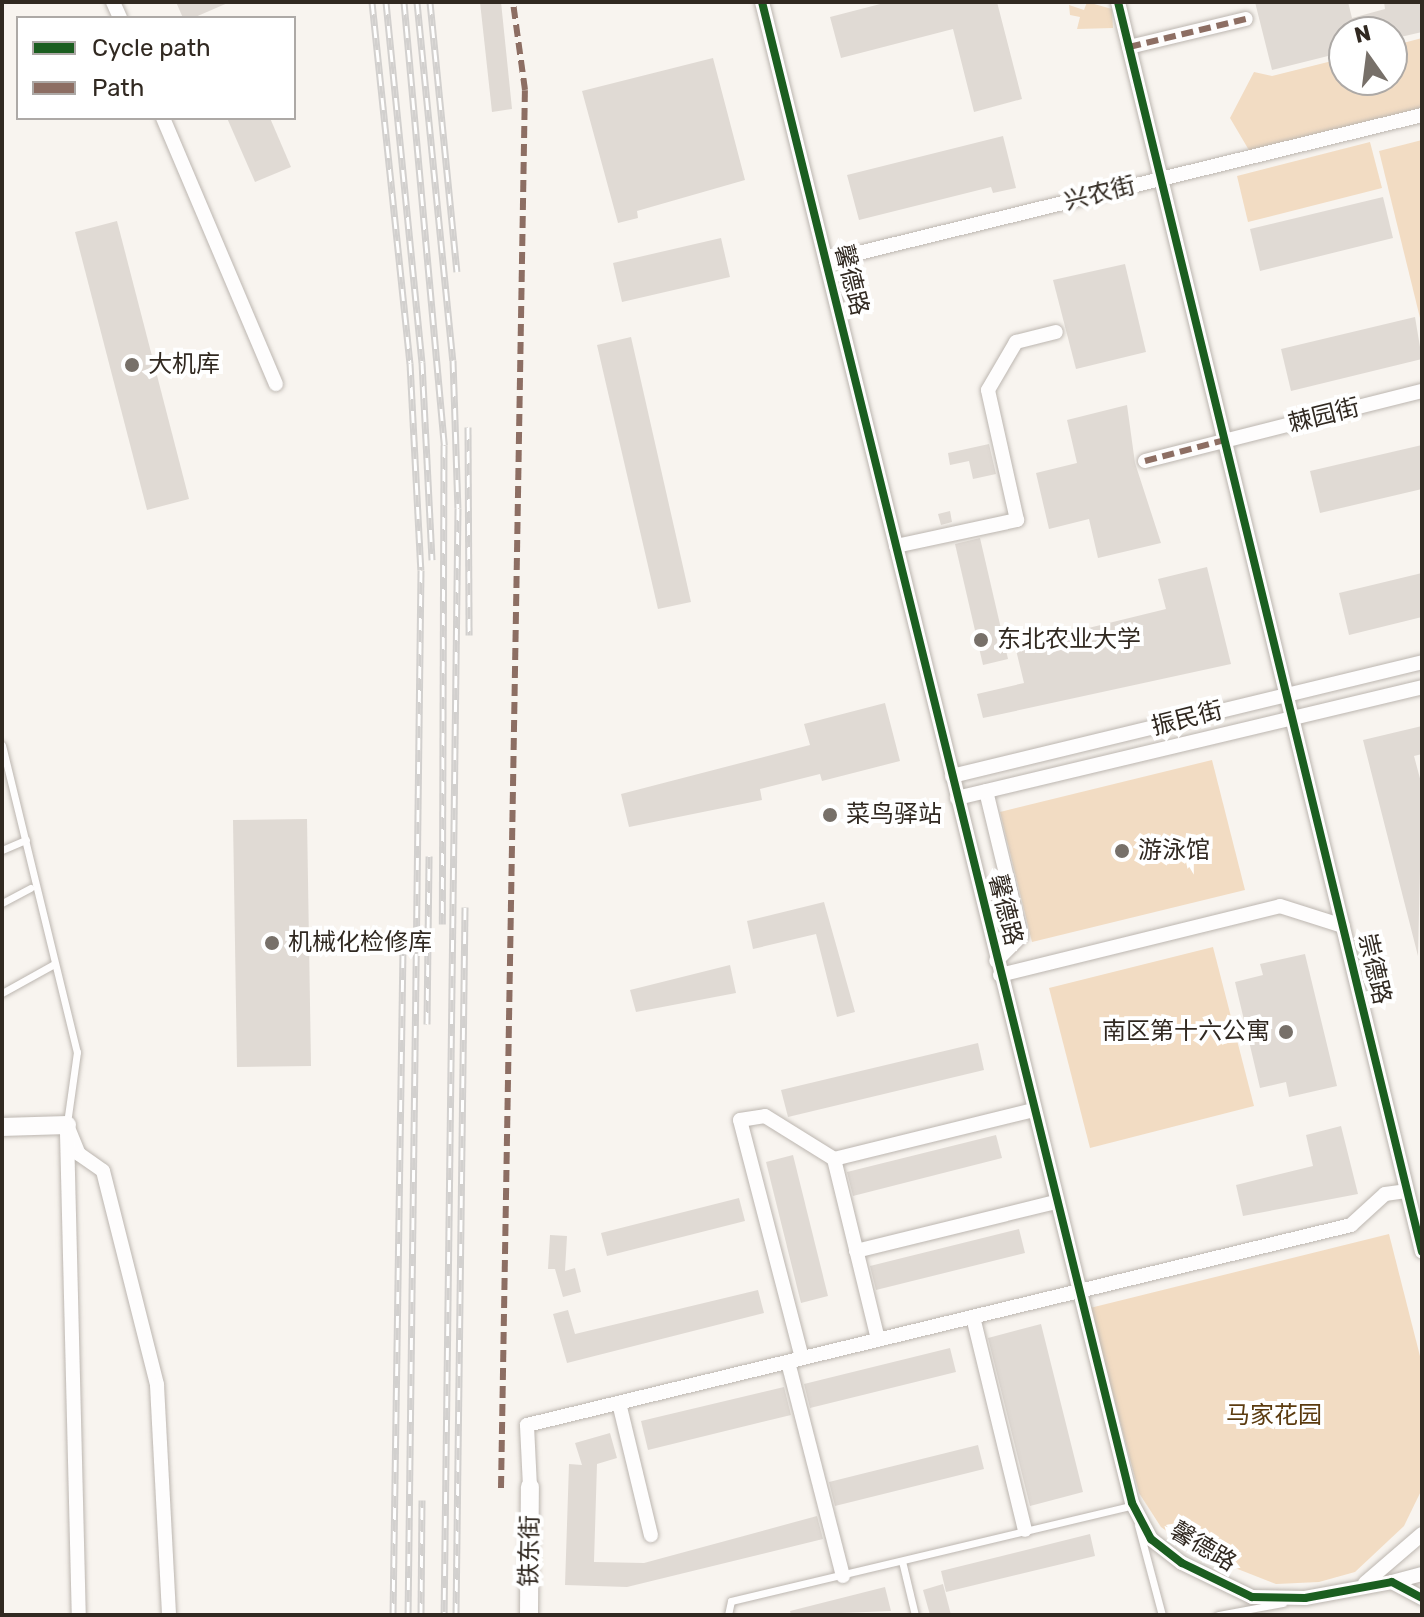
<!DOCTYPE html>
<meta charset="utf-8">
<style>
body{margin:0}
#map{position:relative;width:1424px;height:1617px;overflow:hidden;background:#f8f4ef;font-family:Rubik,"Noto Sans SC",sans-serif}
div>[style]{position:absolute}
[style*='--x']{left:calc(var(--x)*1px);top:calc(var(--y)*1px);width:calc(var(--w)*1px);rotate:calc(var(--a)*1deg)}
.green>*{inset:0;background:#f2dcc3}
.building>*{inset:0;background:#e0dad4}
.roads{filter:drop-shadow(0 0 2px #bcb6b0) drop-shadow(0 0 2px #bcb6b0)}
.service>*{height:7px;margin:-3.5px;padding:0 3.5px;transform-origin:3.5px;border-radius:3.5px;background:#fefdfd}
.minor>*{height:14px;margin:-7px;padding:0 7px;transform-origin:7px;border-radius:7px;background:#fefdfd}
.tertiary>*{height:18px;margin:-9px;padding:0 9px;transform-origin:9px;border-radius:9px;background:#fefdfd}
.rail>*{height:7px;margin-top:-3.5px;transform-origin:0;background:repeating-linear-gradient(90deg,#fff 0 12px,#d2d0ce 0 24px);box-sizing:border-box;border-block:2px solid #d2d0ce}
.quiet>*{height:6px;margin-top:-3px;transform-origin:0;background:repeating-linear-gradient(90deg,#8d6e63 0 12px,transparent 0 18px)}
.cycleway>*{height:8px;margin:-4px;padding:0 4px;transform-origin:4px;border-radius:4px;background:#1b5e20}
.dots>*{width:22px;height:22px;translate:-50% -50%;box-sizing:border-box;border:4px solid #fff;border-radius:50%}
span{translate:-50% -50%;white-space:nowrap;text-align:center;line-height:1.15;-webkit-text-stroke:8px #fff;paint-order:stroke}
.street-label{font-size:24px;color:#312921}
.poi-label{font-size:24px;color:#312921}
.left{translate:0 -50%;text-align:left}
.right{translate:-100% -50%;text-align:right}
.park-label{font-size:24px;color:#5b3b0f}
.frame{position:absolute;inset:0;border:4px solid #312921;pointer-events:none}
.legend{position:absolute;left:16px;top:16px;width:280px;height:104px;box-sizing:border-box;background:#fff;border:2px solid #ada9a6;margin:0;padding:10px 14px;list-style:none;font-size:24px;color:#312921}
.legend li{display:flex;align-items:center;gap:16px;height:40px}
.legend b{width:40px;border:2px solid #ada9a6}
.north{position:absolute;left:1328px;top:16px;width:80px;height:80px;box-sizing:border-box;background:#fff;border:2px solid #ada9a6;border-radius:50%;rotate:346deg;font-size:22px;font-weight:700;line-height:32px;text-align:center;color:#312921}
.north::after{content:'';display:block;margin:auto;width:28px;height:36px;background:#777069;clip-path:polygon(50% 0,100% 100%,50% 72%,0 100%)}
</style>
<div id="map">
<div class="green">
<i style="clip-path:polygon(1087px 2px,1112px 9px,1113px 28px,1077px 29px,1080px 17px,1070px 15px,1069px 5px,1084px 10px)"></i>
<i style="clip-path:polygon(1422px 38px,1422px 115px,1253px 157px,1230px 118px,1254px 72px,1272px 76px,1344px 58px,1344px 80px,1392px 80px,1392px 46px)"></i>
<i style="clip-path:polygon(1422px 140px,1422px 326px,1379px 151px)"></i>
<i style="clip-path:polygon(1370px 142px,1382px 188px,1248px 222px,1237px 176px)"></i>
<i style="clip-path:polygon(1212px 760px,1245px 890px,1032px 942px,1000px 812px)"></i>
<i style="clip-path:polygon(1213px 947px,1254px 1106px,1090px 1148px,1049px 988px)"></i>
<i style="clip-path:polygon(1389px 1234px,1422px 1364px,1422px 1489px,1404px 1526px,1355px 1572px,1319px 1582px,1276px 1584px,1197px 1553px,1161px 1527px,1139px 1493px,1090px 1308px)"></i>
</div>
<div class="building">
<i style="clip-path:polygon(176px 2px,230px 2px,193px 18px,183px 18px)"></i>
<i style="clip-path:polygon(480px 2px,501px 2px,512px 109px,492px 112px)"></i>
<i style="clip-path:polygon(888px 2px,997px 2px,1022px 99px,974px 112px,953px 29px,841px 58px,830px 17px)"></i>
<i style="clip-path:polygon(1255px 2px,1348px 2px,1352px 18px,1385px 9px,1384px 2px,1422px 2px,1422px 32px,1392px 39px,1392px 32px,1344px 32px,1344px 52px,1272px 70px)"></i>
<i style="clip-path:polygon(713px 58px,745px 180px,637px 211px,638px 218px,618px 223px,582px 91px)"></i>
<i style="clip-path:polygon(227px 118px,270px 118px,291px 167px,255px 182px)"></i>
<i style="clip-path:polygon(1003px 136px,1016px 188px,993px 193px,991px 187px,859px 220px,847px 175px)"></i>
<i style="clip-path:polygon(1383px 197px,1393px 238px,1260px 271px,1250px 229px)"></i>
<i style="clip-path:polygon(117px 221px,189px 499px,147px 510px,75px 232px)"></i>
<i style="clip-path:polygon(721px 238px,730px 277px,622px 302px,613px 263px)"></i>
<i style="clip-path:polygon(1125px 264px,1146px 352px,1076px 369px,1053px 280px)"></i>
<i style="clip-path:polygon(1415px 317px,1422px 359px,1291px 391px,1281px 349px)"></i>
<i style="clip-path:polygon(631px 337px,691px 602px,658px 609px,597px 345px)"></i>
<i style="clip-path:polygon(1127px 405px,1135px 463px,1161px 543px,1098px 558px,1089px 519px,1049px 529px,1036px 473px,1077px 463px,1067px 420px)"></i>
<i style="clip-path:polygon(989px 444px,996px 474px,973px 479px,969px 461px,950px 465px,948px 453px)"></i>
<i style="clip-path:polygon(1422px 445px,1422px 489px,1320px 513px,1310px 471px)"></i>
<i style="clip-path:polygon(950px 511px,952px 522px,941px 525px,938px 514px)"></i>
<i style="clip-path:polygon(980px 538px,1008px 659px,983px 665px,955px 544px)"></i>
<i style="clip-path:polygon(1207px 567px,1231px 664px,983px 718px,977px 694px,1024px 683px,1015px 646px,1166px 609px,1158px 579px)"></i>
<i style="clip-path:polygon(1422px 573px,1422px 617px,1349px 635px,1339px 593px)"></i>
<i style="clip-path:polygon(885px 703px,900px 761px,822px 781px,820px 774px,760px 789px,762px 800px,629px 827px,621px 794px,810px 745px,804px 724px)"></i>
<i style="clip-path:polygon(1422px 726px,1422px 754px,1414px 756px,1422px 786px,1418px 956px,1363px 740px)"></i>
<i style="clip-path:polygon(307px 819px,311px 1066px,237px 1067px,233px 820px)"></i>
<i style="clip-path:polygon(824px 902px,855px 1012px,837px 1017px,816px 934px,753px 949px,747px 921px)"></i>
<i style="clip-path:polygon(1305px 954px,1337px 1086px,1289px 1097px,1286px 1082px,1260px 1088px,1235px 982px,1263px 975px,1260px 964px)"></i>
<i style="clip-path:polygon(730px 965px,736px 993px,636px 1012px,630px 990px)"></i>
<i style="clip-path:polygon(978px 1043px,984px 1070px,788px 1117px,781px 1090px)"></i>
<i style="clip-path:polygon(1341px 1126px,1358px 1194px,1243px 1216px,1236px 1185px,1313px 1166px,1306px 1135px)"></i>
<i style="clip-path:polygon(996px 1135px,1002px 1158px,853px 1196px,847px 1172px)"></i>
<i style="clip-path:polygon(793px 1155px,828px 1296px,801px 1303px,766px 1162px)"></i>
<i style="clip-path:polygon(739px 1198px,745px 1221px,607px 1256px,601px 1233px)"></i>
<i style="clip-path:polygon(1019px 1229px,1025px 1253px,876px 1290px,870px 1266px)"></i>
<i style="clip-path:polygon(550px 1235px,567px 1236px,565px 1271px,575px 1268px,581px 1292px,563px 1297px,555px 1269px,548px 1269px)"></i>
<i style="clip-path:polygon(758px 1290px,764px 1313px,567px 1363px,553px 1314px,568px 1310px,575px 1334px)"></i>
<i style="clip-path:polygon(1041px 1324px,1083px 1492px,1030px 1506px,988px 1338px)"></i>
<i style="clip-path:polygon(950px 1348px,956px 1372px,810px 1408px,804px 1384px)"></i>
<i style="clip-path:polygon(784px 1387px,791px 1415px,648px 1450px,641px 1421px)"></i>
<i style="clip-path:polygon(610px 1433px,617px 1458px,597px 1464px,594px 1562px,644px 1563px,817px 1516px,823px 1539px,627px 1587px,565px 1585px,569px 1464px,582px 1465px,575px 1443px)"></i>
<i style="clip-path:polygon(978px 1445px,984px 1469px,835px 1506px,829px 1482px)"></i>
<i style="clip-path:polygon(1090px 1534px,1095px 1556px,946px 1592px,941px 1571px)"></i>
<i style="clip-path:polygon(943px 1584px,951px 1615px,930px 1615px,923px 1590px)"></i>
<i style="clip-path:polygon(885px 1587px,891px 1611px,791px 1615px,790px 1611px)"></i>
</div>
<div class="roads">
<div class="service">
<i style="--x:2;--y:745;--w:316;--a:76.3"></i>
<i style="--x:77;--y:1052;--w:72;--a:98"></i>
<i style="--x:2;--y:850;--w:26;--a:-23"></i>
<i style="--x:2;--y:903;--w:32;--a:-28"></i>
<i style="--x:2;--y:993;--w:60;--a:-29.1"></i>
<i style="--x:1138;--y:1525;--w:93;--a:75.1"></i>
<i style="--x:902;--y:1561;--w:56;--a:76.5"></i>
<i style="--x:728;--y:1615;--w:14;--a:-78"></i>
<i style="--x:731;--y:1601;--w:413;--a:-13.4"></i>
<i style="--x:1218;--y:1615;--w:66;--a:-10.5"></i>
</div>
<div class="minor">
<i style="--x:113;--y:2;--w:17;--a:66"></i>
<i style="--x:762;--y:2;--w:1546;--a:76.15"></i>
<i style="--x:1132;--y:1503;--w:41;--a:62.2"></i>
<i style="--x:1151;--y:1539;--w:39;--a:38"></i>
<i style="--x:1182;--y:1563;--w:78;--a:25.9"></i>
<i style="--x:1252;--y:1597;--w:53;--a:1.1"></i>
<i style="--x:1305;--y:1598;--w:88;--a:-10.4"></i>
<i style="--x:1392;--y:1582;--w:34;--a:28"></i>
<i style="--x:1118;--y:2;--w:1286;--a:76.33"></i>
<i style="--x:1129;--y:47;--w:120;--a:-13.5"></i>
<i style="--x:163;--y:118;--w:289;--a:67"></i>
<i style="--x:826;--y:261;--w:614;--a:-13.76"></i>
<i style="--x:1145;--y:461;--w:286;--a:-14.2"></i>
<i style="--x:896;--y:546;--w:124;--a:-12.1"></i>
<i style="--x:1017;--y:520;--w:133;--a:-102.6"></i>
<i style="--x:988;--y:390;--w:56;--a:-59.7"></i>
<i style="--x:1016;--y:342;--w:41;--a:-14"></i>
<i style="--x:952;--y:776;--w:484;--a:-13.6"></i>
<i style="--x:986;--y:791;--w:149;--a:76.4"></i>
<i style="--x:1021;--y:936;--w:35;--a:135"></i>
<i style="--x:957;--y:798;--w:478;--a:-13.4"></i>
<i style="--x:1000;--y:975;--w:288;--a:-13.8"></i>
<i style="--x:1280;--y:906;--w:66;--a:17.6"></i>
<i style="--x:67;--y:1125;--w:31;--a:68"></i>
<i style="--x:79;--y:1154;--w:29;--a:35"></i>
<i style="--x:103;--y:1171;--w:221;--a:75.8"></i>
<i style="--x:157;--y:1385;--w:230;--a:87"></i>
<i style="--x:67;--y:1133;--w:482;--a:88.6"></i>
<i style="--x:834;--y:1159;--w:205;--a:-13.8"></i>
<i style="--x:856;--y:1251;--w:206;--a:-13.8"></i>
<i style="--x:973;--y:1317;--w:219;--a:76.3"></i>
<i style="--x:802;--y:1358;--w:246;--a:-104.6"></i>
<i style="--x:740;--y:1120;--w:25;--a:-9"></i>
<i style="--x:765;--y:1116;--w:81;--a:31.9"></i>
<i style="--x:834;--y:1159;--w:186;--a:76.3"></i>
<i style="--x:788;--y:1362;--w:221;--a:75.6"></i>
<i style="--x:619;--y:1403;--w:136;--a:76.4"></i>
<i style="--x:530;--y:1487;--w:62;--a:-92.8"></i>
<i style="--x:527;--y:1425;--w:848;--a:-13.64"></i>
<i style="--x:1351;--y:1225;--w:46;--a:-42.4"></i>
<i style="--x:1385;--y:1194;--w:21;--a:-8"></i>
<i style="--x:1392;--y:1582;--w:31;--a:-15"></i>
<i style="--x:1365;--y:1583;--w:75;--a:-40.7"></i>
</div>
<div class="tertiary">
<i style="--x:2;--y:1127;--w:65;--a:-1.8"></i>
<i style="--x:529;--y:1615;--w:128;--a:-89.6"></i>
</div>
</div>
<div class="rail">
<i style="--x:372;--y:2;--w:363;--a:84"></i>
<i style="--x:410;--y:363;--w:207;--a:87"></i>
<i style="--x:421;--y:570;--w:1045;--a:90.71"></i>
<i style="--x:386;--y:2;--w:362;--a:84.3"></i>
<i style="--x:422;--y:362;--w:198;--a:87.1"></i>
<i style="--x:404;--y:2;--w:445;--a:84.8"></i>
<i style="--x:444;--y:445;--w:479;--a:90.2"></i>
<i style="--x:417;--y:2;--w:360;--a:84.3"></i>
<i style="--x:453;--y:360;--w:148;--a:88.1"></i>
<i style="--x:458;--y:508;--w:1107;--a:90.72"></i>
<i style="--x:430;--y:2;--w:271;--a:84.3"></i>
<i style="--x:468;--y:427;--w:208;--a:89.7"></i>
<i style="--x:427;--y:1024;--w:168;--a:-89.3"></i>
<i style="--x:393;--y:1615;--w:666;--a:-89.14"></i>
<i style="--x:421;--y:1615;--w:115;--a:-89.5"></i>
<i style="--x:456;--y:1615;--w:708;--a:-89.27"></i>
</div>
<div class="quiet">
<i style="--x:1129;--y:47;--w:120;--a:-13.5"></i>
<i style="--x:1145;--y:461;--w:83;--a:-14.7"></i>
<i style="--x:501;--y:1488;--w:1398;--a:-89.02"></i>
<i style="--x:525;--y:90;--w:89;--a:-97.8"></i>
</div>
<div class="cycleway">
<i style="--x:762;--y:2;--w:1546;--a:76.15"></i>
<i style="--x:1132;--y:1503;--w:41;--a:62.2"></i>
<i style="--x:1151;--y:1539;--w:39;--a:38"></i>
<i style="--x:1182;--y:1563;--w:78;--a:25.9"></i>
<i style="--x:1252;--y:1597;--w:53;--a:1.1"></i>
<i style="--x:1305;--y:1598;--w:88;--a:-10.4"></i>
<i style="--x:1392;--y:1582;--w:34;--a:28"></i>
<i style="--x:1118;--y:2;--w:1286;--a:76.33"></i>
</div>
<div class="dots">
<i style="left:132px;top:365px;background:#777069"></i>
<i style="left:981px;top:640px;background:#777069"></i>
<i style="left:830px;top:815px;background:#777069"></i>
<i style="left:1122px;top:851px;background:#777069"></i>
<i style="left:272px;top:943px;background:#777069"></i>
<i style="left:1286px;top:1032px;background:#777069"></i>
</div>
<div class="street-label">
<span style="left:1100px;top:194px;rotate:-14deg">兴农街</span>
<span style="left:851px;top:280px;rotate:76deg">馨德路</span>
<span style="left:1324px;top:416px;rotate:-14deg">棘园街</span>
<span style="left:1187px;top:719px;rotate:-14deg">振民街</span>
<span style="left:1005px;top:910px;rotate:76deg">馨德路</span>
<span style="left:1374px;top:969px;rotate:77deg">崇德路</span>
<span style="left:1203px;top:1547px;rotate:31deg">馨德路</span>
<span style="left:530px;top:1551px;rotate:-89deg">铁东街</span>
</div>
<div class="poi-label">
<span class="left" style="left:148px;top:365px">大机库</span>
<span class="left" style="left:997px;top:640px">东北农业大学</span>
<span class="left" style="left:846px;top:815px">菜鸟驿站</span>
<span class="left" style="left:1138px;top:851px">游泳馆</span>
<span class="left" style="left:288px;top:943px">机械化检修库</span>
<span class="right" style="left:1270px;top:1032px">南区第十六公寓</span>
</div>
<div class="park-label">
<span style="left:1274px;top:1416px">马家花园</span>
</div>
<div class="frame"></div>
<ul class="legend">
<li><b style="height:10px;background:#1b5e20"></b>Cycle path</li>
<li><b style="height:10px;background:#8d6e63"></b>Path</li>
</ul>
<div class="north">N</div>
</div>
